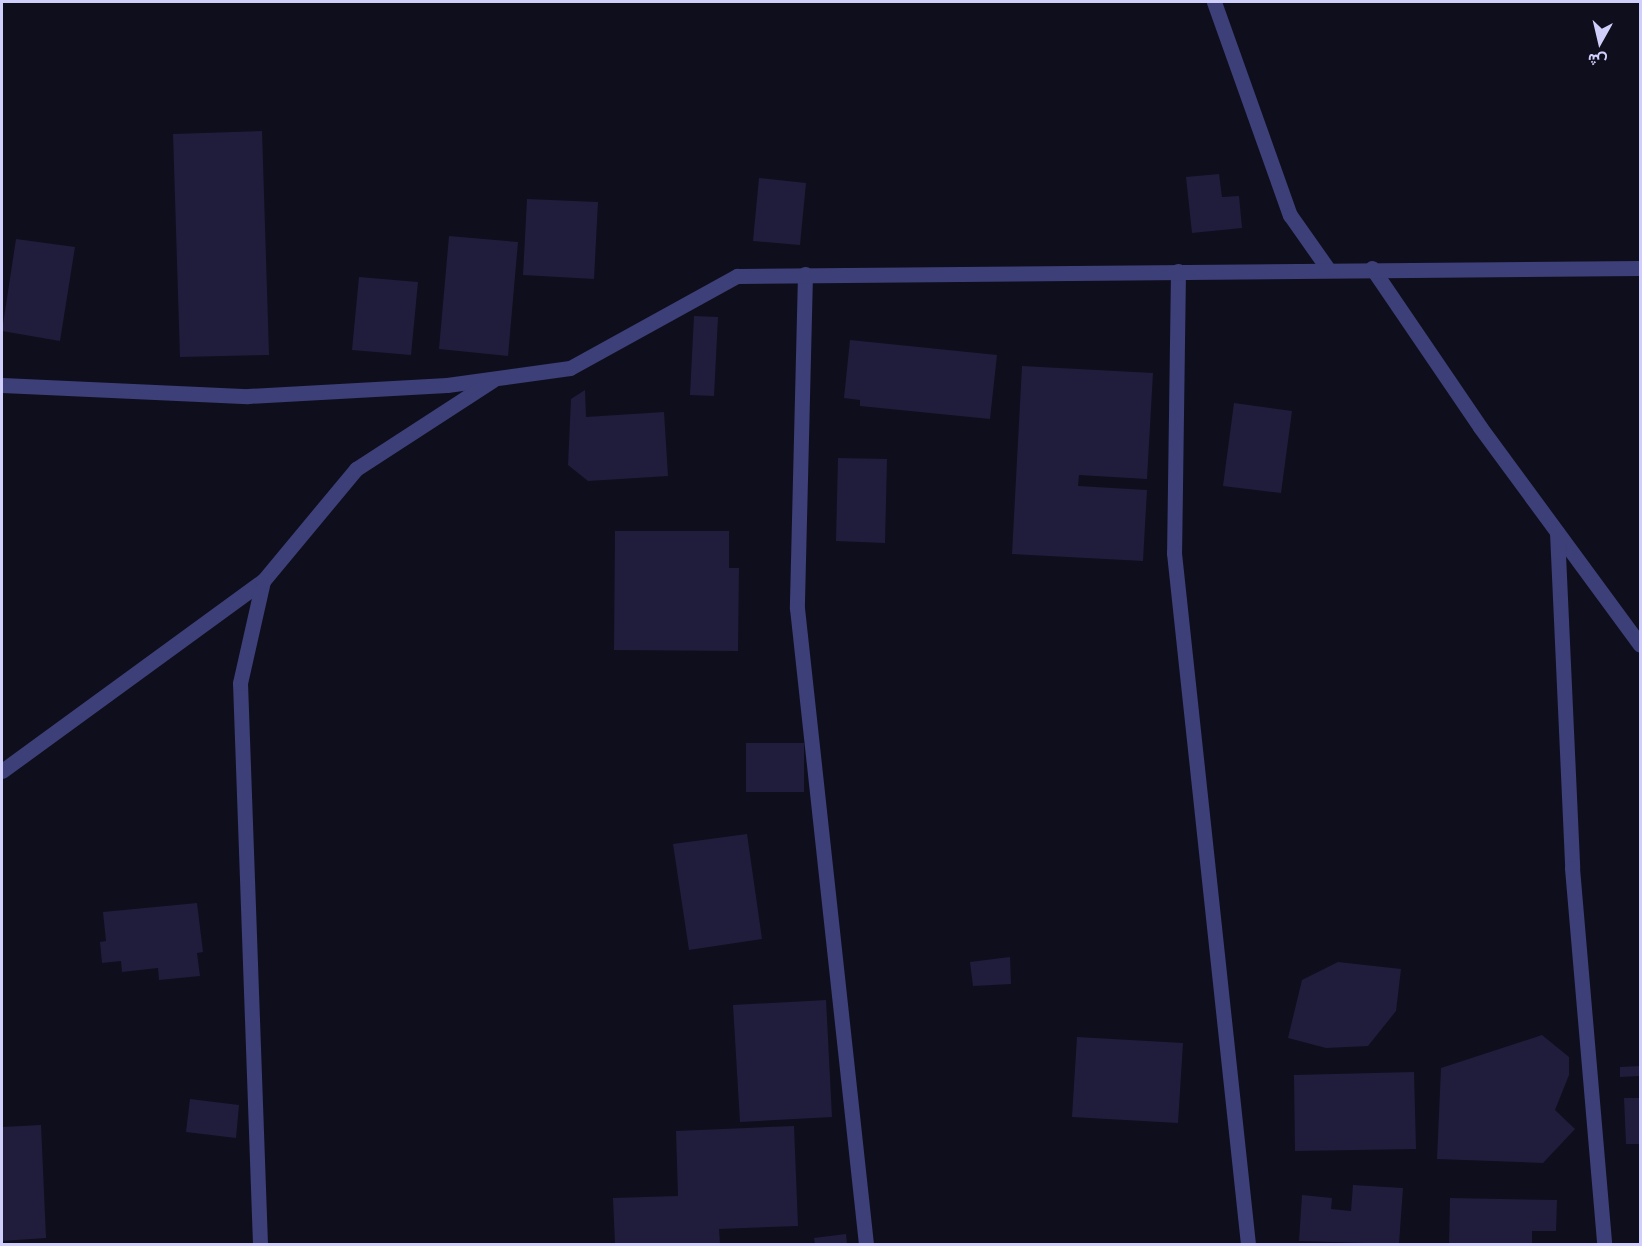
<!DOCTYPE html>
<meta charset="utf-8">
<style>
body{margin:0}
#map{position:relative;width:1642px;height:1246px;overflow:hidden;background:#0f0e1d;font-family:Cabin,Vazirmatn,sans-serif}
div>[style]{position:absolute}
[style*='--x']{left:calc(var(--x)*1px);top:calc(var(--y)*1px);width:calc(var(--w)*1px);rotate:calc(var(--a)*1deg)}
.building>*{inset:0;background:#201c3c}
.street>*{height:15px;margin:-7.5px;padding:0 7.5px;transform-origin:7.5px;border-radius:7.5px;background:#3d3f78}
span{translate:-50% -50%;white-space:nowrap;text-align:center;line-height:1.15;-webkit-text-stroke:5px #0f0e1d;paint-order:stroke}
.frame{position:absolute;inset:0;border:3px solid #d0cefa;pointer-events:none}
.north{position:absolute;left:1570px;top:12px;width:60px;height:60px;-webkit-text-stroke:4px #0f0e1d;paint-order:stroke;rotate:188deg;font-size:16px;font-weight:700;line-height:24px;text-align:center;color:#d0cefa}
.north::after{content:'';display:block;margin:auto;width:21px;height:27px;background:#d0cefa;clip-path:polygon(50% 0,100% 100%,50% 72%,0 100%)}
</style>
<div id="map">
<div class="building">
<i style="clip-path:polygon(262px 131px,269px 355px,180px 357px,173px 134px)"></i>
<i style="clip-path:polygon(1219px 174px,1222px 197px,1239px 196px,1242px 228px,1192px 233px,1186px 177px)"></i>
<i style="clip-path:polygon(759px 178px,806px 183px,800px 245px,753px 241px)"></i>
<i style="clip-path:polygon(527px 199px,598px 202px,594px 279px,523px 275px)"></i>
<i style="clip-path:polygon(449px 236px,518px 242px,508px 356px,439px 349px)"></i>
<i style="clip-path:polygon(16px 239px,75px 247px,60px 341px,2px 331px)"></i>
<i style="clip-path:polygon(359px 277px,418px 282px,411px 355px,352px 350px)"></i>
<i style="clip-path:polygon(694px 316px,718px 317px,714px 396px,690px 395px)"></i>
<i style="clip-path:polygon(850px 340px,997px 355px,990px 419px,860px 406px,860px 400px,844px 398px)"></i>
<i style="clip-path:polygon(1022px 366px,1153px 373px,1147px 479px,1079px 475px,1078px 486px,1147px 490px,1143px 561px,1012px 554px)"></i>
<i style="clip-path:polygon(585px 390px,586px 417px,664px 412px,668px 476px,588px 481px,568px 465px,571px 399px)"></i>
<i style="clip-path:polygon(1234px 403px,1292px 411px,1281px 493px,1223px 486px)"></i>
<i style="clip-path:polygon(838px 458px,887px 459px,885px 543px,836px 541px)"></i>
<i style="clip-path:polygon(615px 531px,729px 531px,729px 568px,739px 568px,738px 651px,614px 650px)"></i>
<i style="clip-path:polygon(746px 743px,804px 743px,804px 792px,746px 792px)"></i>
<i style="clip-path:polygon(747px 834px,762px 939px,689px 950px,673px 844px)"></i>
<i style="clip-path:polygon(197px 903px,203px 952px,197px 953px,200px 976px,159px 980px,158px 968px,122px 972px,121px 961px,102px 963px,100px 942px,106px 941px,103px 912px)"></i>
<i style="clip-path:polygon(1010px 957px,1011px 984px,973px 986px,970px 962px)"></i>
<i style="clip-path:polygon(1338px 962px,1401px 969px,1396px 1011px,1368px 1046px,1326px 1048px,1288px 1038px,1302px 980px)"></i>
<i style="clip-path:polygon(826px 1000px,832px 1117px,740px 1122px,733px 1005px)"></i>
<i style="clip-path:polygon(1542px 1035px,1569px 1057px,1569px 1075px,1555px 1110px,1575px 1129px,1543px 1163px,1437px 1159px,1441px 1068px)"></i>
<i style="clip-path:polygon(1077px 1037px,1183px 1043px,1178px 1123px,1072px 1117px)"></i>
<i style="clip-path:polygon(1640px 1066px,1640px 1076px,1620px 1077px,1620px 1067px)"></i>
<i style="clip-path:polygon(1414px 1072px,1416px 1149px,1295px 1151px,1294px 1075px)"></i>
<i style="clip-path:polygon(1624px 1098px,1640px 1098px,1640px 1144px,1626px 1144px)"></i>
<i style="clip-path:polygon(190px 1099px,239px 1105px,236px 1138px,186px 1132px)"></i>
<i style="clip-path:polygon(41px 1125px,46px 1238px,2px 1241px,2px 1127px)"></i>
<i style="clip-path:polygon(794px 1126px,798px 1226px,719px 1229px,720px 1244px,615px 1244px,613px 1198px,678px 1196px,676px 1131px)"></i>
<i style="clip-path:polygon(1353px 1185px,1403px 1188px,1399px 1244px,1299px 1241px,1302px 1195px,1332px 1198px,1331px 1209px,1351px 1211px)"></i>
<i style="clip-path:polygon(1450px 1198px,1557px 1200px,1556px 1231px,1532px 1231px,1532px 1244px,1449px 1244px)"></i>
<i style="clip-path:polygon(846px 1234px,847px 1244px,815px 1244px,814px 1238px)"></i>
</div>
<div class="street">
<i style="--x:1214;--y:2;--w:226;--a:70.4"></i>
<i style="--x:1290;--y:215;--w:66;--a:54.9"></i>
<i style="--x:1372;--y:268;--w:192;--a:55.8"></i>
<i style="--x:1480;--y:427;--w:270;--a:53.7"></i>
<i style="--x:1178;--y:271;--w:282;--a:90.8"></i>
<i style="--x:1174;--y:553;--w:695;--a:83.89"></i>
<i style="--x:805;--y:274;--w:334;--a:91.4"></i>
<i style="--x:797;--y:608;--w:640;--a:83.81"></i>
<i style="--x:2;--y:385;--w:246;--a:2.6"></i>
<i style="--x:248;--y:396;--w:199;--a:-3.2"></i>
<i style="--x:447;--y:385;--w:124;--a:-7.9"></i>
<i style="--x:570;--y:368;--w:191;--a:-28.9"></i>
<i style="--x:737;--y:276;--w:903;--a:-0.51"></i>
<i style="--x:1557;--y:532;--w:336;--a:87.4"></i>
<i style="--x:1572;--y:868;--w:377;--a:85.1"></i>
<i style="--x:2;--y:771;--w:323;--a:-36.1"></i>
<i style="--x:260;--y:1244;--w:561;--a:-92.04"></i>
<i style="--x:240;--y:683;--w:105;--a:-77.3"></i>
<i style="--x:263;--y:581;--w:146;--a:-50.3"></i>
<i style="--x:356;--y:469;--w:163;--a:-33"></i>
</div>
<div class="frame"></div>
<div class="north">ش</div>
</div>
